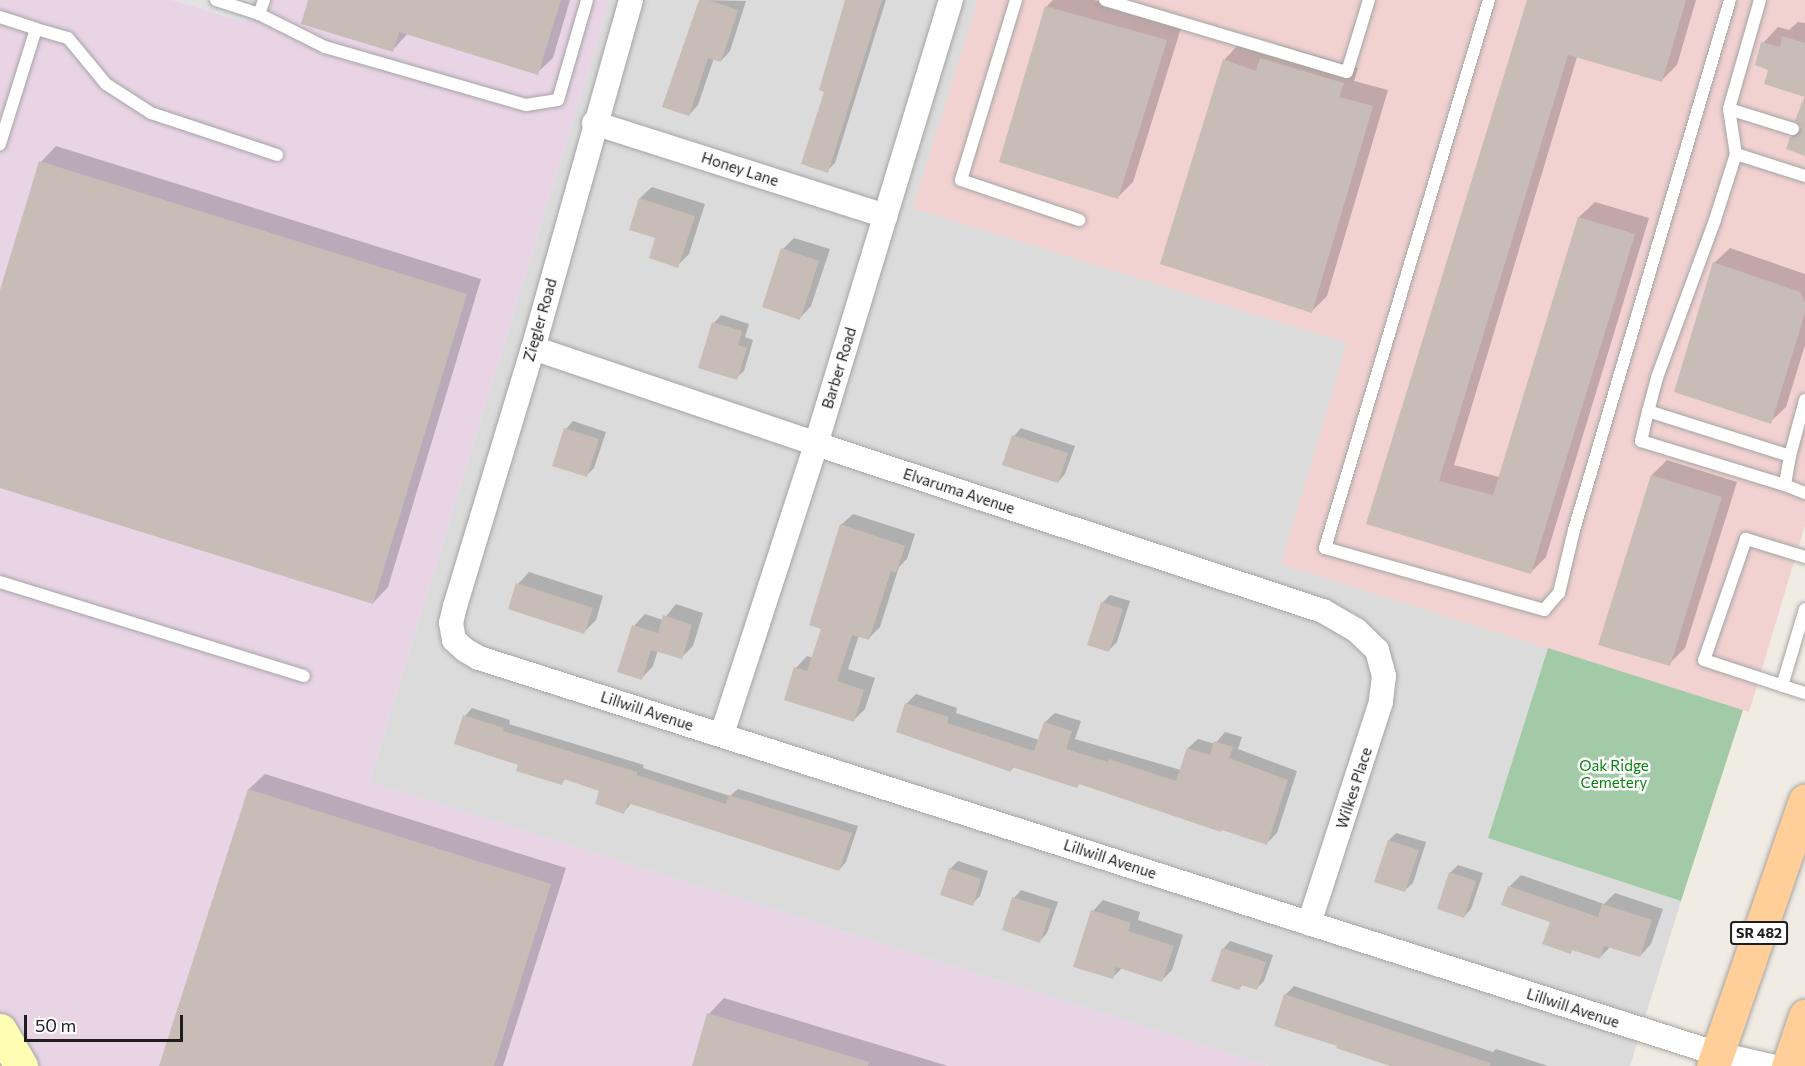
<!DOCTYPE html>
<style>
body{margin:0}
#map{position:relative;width:1805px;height:1066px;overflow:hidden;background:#f0ebe3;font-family:Commissioner,sans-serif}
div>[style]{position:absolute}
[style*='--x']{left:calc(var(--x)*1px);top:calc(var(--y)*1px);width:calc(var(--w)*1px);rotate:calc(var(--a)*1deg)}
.residential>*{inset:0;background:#dcdbdb}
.commercial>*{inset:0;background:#f2d1d1}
.industrial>*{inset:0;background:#e9d4e6}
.cemetery>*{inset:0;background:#a2caa7}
.parking>*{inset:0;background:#e2e2e2}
.shadow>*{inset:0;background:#0003}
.building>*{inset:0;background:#c8bdb6}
.roads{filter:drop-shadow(0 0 2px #a5a5a5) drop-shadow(0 0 2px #a5a5a5)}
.lane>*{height:12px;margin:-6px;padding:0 6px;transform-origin:6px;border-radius:6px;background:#fff}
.street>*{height:24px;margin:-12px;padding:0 12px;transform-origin:12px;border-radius:12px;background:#fff}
.secondary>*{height:33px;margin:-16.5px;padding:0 16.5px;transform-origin:16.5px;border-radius:16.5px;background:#fdfeb3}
.primary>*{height:33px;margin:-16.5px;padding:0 16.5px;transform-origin:16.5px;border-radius:16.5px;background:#ffce99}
span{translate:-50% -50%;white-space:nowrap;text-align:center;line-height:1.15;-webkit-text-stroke:5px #fff;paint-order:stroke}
.shield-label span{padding:2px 4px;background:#fff;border:2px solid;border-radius:4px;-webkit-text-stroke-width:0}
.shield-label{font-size:14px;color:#1e1e1e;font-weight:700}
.street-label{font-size:15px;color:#1e1e1e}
.park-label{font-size:15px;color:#048409}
.scale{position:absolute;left:24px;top:1015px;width:159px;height:27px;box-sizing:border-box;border:3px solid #1e1e1e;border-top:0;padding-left:8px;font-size:18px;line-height:21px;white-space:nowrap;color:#1e1e1e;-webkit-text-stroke:4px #fff;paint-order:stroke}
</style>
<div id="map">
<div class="residential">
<i style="clip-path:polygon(610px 0,978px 0,914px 208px,1348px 343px,1281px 564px,1548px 648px,1488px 838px,1681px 901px,1630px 1066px,1269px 1066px,369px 782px)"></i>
</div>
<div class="commercial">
<i style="clip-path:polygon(978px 0,1805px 0,1805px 525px,1749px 712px,1281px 564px,1347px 343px,913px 208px)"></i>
</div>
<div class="industrial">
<i style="clip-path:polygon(0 0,610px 0,369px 782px,1269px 1066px,0 1066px)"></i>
</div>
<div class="cemetery">
<i style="clip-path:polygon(1548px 648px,1743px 710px,1681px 901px,1488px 838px)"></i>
</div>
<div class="parking">
<i style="clip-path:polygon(171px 0,253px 0,246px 23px)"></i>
</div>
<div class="shadow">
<i style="clip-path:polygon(310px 0,570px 0,553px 58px,537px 73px,408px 33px,392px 51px)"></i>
<i style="clip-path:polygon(700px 0,746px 1px,730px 51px,721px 61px,714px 58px,698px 105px,689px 115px)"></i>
<i style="clip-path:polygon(847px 0,886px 0,835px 163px,827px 171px,826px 91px)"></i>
<i style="clip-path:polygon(1053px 0,1094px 0,1182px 25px,1133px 182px,1118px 197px,1046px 7px)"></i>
<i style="clip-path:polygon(1529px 0,1696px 0,1677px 65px,1662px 80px,1577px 57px,1454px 465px,1499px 477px,1579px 217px,1595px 202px,1649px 218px,1546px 557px,1531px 572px,1368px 523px)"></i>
<i style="clip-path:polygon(1798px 22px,1805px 23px,1805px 96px,1770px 69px,1763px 43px,1778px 27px,1789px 30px)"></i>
<i style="clip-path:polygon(1239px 44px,1267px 54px,1277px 44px,1358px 68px,1354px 81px,1388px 90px,1327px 296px,1312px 311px,1224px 60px)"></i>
<i style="clip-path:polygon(1805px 96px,1805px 155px,1791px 138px,1803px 126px,1797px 121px)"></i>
<i style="clip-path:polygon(56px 146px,481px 279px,388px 587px,373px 603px,0 486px,0 295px,41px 162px)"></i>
<i style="clip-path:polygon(652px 187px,705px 204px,689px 254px,677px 266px,657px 237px,631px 229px,640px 198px)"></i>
<i style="clip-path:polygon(794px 238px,830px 249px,811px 306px,800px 318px,783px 249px)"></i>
<i style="clip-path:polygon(1730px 248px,1805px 274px,1805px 345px,1786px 407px,1770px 422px,1714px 263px)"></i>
<i style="clip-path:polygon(721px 315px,749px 324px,745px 337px,753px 340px,744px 371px,736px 378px,714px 323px)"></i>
<i style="clip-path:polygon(573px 421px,606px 432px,594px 468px,586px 476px,566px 429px)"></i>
<i style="clip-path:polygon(1021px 428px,1075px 446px,1065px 474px,1058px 482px,1014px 436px)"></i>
<i style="clip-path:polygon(1667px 460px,1737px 482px,1685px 648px,1669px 664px,1652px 475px)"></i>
<i style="clip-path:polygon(853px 514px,915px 534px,907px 559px,899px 567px,880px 627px,868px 639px,859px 635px,848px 669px,875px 678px,865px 709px,853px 721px,796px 668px,807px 656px,813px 658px,823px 628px,841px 525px)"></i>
<i style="clip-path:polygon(529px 572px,603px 596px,596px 620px,584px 632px,518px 584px)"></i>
<i style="clip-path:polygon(1110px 595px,1130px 601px,1117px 642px,1109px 650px,1089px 644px,1103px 602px)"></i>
<i style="clip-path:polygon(676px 604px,703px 613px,693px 646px,681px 658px,658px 650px,653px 666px,642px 678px,634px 626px,645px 614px,663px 620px)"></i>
<i style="clip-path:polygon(916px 694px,957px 708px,956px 713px,1039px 740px,1045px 722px,1055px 713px,1081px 721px,1075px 739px,1181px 770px,1188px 748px,1198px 739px,1215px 744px,1225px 732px,1242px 737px,1238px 749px,1297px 771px,1277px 833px,1267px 843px,1080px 783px,1077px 786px,1015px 766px,1010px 771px,906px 704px)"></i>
<i style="clip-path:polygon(472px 708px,510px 720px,509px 724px,644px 765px,643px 768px,730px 796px,738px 789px,858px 826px,846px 862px,839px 870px,632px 802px,624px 812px,601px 790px,566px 778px,561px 784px,520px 764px,456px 743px,465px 716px)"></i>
<i style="clip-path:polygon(265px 774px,566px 868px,503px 1066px,161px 1066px,249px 789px)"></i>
<i style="clip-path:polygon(1396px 833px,1426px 842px,1413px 883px,1405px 890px,1389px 840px)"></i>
<i style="clip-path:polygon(958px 861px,988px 871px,980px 896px,972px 904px,950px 869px)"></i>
<i style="clip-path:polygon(1458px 865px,1483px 873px,1471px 909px,1464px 917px,1450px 873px)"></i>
<i style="clip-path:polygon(1521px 875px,1604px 904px,1615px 893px,1663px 909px,1651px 944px,1640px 956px,1611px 946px,1600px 957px,1574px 949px,1570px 952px,1552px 921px,1509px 887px)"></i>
<i style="clip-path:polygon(1021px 890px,1058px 902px,1047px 933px,1040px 941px,1003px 929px,1014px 898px)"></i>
<i style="clip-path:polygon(1103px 900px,1140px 912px,1138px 920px,1183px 935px,1172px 970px,1162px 980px,1122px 968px,1112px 978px,1093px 911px)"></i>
<i style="clip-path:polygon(1230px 941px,1273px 955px,1264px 981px,1256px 989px,1243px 984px,1239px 989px,1223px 949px)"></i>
<i style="clip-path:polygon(1294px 986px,1493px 1052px,1496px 1049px,1548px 1066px,1395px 1066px,1285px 995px)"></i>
<i style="clip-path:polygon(724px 998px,948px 1066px,693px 1066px,709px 1014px)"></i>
</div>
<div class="building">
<i style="clip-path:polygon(308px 0,561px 0,538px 75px,399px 32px,393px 52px,301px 24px)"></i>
<i style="clip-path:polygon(699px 0,708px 0,738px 10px,721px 62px,708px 58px,689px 116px,662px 107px)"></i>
<i style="clip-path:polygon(845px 0,882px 0,828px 173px,801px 164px,824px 92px,819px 90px)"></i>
<i style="clip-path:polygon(1527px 0,1686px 0,1662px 82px,1568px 55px,1439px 481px,1493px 495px,1578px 217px,1635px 234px,1531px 574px,1366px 524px)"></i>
<i style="clip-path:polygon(1045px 6px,1167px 40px,1118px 199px,999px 162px)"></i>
<i style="clip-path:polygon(1782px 36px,1805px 43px,1805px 97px,1764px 84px,1768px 70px,1755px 65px,1761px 42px,1780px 47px)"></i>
<i style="clip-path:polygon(1260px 58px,1344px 83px,1339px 97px,1373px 106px,1312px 313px,1160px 264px,1223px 59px,1256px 71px)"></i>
<i style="clip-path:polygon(1802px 102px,1805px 102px,1805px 156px,1786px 149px,1790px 137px,1795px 137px,1801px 132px,1801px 127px,1795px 121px)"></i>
<i style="clip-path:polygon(39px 161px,467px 294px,373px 604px,0 488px,0 290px)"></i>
<i style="clip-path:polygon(639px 198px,695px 216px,678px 268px,649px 258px,655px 238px,629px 230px)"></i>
<i style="clip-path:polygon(781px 248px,819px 261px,800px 320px,762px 307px)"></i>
<i style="clip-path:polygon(1713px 262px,1800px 292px,1805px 303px,1805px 313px,1771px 424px,1674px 392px)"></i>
<i style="clip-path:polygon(712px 322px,742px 331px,738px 345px,747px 348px,737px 380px,698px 368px)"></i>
<i style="clip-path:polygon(564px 428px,599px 439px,587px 477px,552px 466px)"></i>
<i style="clip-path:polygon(1012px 435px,1068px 453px,1058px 483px,1002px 465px)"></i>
<i style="clip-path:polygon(1651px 475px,1722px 497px,1670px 666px,1598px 645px)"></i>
<i style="clip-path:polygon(840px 524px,905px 546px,896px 573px,891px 571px,869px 640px,852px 635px,837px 681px,864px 690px,854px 722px,784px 700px,794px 667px,807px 671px,821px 629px,809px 625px)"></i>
<i style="clip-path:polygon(516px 583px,593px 608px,584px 634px,508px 609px)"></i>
<i style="clip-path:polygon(1101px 602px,1123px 609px,1109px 652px,1087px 645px)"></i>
<i style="clip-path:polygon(663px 615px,692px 625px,682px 659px,651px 650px,642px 680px,617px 672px,632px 625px,658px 633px)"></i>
<i style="clip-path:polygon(905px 703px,949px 717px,947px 723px,1034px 751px,1044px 722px,1072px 731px,1066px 749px,1108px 762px,1109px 759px,1176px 781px,1187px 748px,1210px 755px,1214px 741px,1233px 747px,1229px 758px,1288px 780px,1267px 845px,1222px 830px,1221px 832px,1079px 784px,1077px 788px,1012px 767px,1011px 772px,896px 732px)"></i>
<i style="clip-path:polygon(463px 715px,504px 728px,503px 731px,637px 772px,637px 775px,726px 804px,729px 795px,852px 833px,839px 871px,628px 803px,624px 814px,595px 804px,599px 791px,564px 779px,562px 785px,516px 771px,518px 765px,454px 744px)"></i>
<i style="clip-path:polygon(248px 789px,551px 884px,494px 1066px,159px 1066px)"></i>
<i style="clip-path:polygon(1388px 840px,1419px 850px,1405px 892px,1374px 882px)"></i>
<i style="clip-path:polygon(949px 868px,981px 879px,973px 906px,940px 895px)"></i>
<i style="clip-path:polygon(1449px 872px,1476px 881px,1464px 918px,1437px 909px)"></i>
<i style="clip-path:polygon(1508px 886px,1598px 917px,1602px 904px,1652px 920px,1640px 957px,1604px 946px,1600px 959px,1572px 950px,1571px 954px,1542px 944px,1550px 922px,1501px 905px)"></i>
<i style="clip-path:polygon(1012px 897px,1051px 909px,1040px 943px,1002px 930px)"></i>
<i style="clip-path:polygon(1091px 910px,1131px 923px,1128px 931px,1174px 946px,1162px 982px,1116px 967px,1113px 979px,1073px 967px)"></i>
<i style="clip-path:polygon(1222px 948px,1266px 962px,1257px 990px,1241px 985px,1239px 990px,1211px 981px)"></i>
<i style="clip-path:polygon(1284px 994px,1490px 1063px,1490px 1066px,1390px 1066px,1336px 1048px,1337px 1046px,1274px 1026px)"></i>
<i style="clip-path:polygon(707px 1013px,869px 1062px,868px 1066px,692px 1066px)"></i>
</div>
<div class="roads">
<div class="lane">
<i style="--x:216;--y:0;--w:45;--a:18"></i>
<i style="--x:259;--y:14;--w:15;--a:-70"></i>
<i style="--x:1016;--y:0;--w:188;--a:107"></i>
<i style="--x:961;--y:180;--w:125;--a:18.7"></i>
<i style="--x:1105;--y:0;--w:252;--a:16.6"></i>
<i style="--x:1347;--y:72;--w:75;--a:-73"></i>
<i style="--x:1489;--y:0;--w:572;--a:106.66"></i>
<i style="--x:1325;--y:548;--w:228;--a:15.8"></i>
<i style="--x:1544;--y:610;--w:23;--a:-49"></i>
<i style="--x:1559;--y:593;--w:65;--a:-76.6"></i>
<i style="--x:1574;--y:530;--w:552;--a:-73.6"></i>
<i style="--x:1760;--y:0;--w:113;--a:105.9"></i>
<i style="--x:1729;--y:109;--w:46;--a:81.2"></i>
<i style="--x:1736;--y:154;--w:69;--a:107.7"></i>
<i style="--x:1715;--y:220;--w:168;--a:110.2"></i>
<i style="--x:1657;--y:378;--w:34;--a:105"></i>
<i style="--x:1648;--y:411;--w:149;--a:17.6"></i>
<i style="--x:1790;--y:456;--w:58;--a:-75"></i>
<i style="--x:259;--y:14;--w:74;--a:26.6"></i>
<i style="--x:325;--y:47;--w:209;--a:16.1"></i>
<i style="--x:526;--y:105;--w:32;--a:-9"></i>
<i style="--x:558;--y:100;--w:104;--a:-73.8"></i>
<i style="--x:0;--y:17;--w:38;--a:18"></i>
<i style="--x:36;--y:29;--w:121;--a:107.4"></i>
<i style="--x:36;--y:29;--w:33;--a:16"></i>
<i style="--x:68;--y:38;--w:60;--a:50.4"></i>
<i style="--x:106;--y:84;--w:54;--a:32.8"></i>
<i style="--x:151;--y:113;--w:133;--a:18.4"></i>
<i style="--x:1729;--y:109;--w:67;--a:17.4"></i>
<i style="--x:1736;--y:154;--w:72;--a:17.7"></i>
<i style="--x:1648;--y:411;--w:31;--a:103"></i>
<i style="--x:1641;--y:441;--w:151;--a:17"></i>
<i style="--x:1790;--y:456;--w:29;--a:100"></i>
<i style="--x:1785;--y:485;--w:22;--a:22"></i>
<i style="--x:1805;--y:557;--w:62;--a:-163"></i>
<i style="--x:1746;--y:539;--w:128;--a:109.1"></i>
<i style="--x:1704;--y:660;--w:106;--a:18.1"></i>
<i style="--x:0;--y:582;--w:318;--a:17.2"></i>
<i style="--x:1782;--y:686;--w:80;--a:-73.4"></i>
</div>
<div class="street">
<i style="--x:631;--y:0;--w:362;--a:105.7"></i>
<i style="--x:533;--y:348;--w:270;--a:106.8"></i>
<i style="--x:455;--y:606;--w:17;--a:103"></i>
<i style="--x:451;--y:623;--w:17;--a:80"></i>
<i style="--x:454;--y:640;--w:15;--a:42"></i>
<i style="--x:465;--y:650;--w:16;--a:30"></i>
<i style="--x:479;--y:658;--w:1301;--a:17.72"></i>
<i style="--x:1718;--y:1054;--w:54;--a:12.8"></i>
<i style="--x:594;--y:123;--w:306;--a:17.7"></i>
<i style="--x:533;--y:348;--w:299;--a:18.7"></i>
<i style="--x:816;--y:444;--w:534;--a:18.23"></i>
<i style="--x:1323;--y:611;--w:38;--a:30"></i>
<i style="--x:1356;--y:630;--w:29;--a:44"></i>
<i style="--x:1377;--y:650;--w:27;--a:75"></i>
<i style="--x:1384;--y:676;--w:26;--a:97"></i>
<i style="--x:1381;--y:702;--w:233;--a:108"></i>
<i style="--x:722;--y:734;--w:305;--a:-72"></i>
<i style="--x:816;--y:444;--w:464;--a:-73.1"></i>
</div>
<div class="secondary">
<i style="--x:0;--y:1030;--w:42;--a:59.7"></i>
</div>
<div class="primary">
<i style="--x:1713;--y:1066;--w:281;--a:-70.9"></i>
<i style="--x:1788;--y:1066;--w:53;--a:-71.2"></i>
</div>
</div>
<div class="shield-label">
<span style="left:1759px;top:933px">SR 482</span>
</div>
<div class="street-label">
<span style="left:740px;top:169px;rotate:18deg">Honey Lane</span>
<span style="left:540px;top:320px;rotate:-74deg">Ziegler Road</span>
<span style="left:839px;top:368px;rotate:-73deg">Barber Road</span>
<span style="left:959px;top:491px;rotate:18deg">Elvaruma Avenue</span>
<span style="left:647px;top:711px;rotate:18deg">Lillwill Avenue</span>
<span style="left:1354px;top:788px;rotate:-72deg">Wilkes Place</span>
<span style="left:1110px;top:859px;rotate:18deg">Lillwill Avenue</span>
<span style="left:1573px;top:1008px;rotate:18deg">Lillwill Avenue</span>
</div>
<div class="park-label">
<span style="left:1614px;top:774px">Oak Ridge<br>Cemetery</span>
</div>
<div class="scale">50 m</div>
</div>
